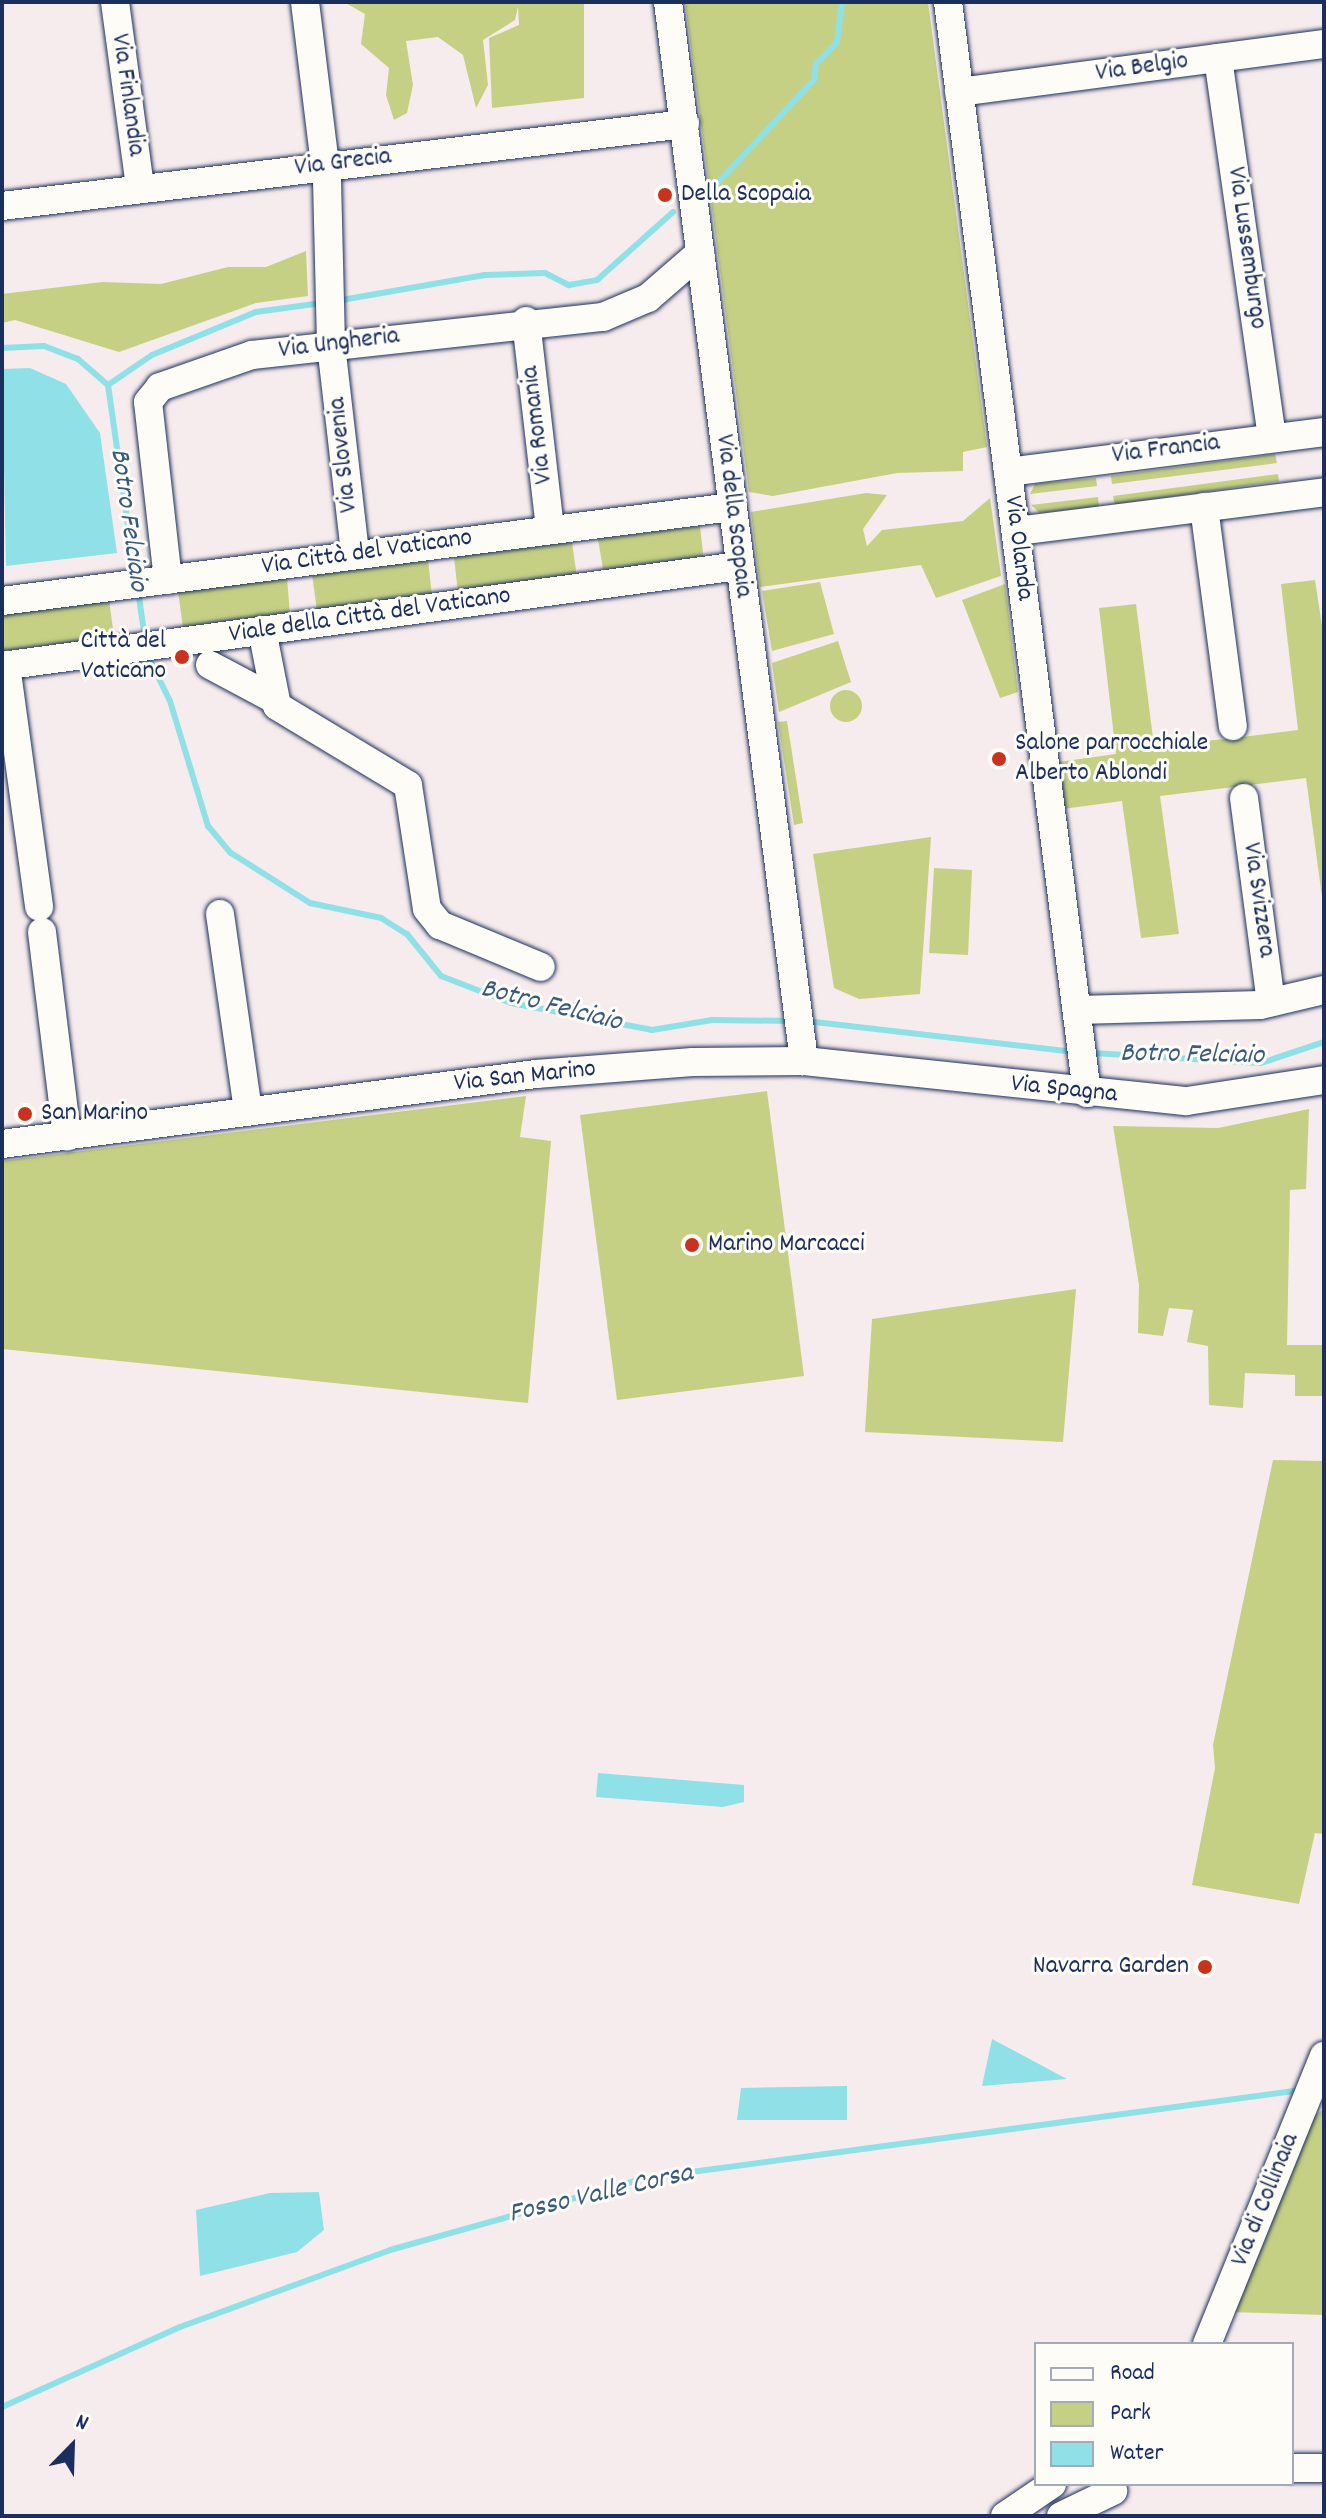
<!DOCTYPE html>
<meta charset="utf-8">
<style>
body{margin:0}
#map{position:relative;width:1326px;height:2518px;overflow:hidden;background:#f7eced;font-family:Dekko,sans-serif}
div>[style]{position:absolute}
[style*='--x']{left:calc(var(--x)*1px);top:calc(var(--y)*1px);width:calc(var(--w)*1px);rotate:calc(var(--a)*1deg)}
.green>*{inset:0;background:#c5d084}
.round{border-radius:50%}
.water>*{inset:0;background:#8fe1e7}
.stream>*{height:6px;margin:-3px;padding:0 3px;transform-origin:3px;border-radius:3px;background:#8fe1e7}
.roads{filter:drop-shadow(0 0 2px #1b2f5e) drop-shadow(0 0 2px #1b2f5e)}
.minor>*{height:28px;margin:-14px;padding:0 14px;transform-origin:14px;border-radius:14px;background:#fdfcf7}
.dots>*{width:22px;height:22px;translate:-50% -50%;box-sizing:border-box;border:4px solid #fdfcf7;border-radius:50%}
span{translate:-50% -50%;white-space:nowrap;text-align:center;line-height:1.15;-webkit-text-stroke:6px #fdfcf7;paint-order:stroke}
.street-label{font-size:26px;color:#1b2f5e}
.poi-label{font-size:26px;color:#1b2f5e}
.left{translate:0 -50%;text-align:left}
.right{translate:-100% -50%;text-align:right}
.water-label{font-size:28px;color:#385c80;font-style:italic}
.frame{position:absolute;inset:0;border:4px solid #1b2f5e;pointer-events:none}
.legend{position:absolute;left:1034px;top:2342px;width:260px;height:144px;box-sizing:border-box;background:#fdfcf7;border:2px solid #a3aaba;margin:0;padding:10px 14px;list-style:none;font-size:24px;color:#1b2f5e}
.legend li{display:flex;align-items:center;gap:16px;height:40px}
.legend b{width:40px;border:2px solid #a3aaba}
.north{position:absolute;left:32px;top:2406px;width:80px;height:80px;-webkit-text-stroke:6px #fdfcf7;paint-order:stroke;rotate:23deg;font-size:22px;font-weight:700;line-height:32px;text-align:center;color:#1b2f5e}
.north::after{content:'';display:block;margin:auto;width:28px;height:36px;background:#1b2f5e;clip-path:polygon(50% 0,100% 100%,50% 72%,0 100%)}
</style>
<div id="map">
<div class="green">
<i style="clip-path:polygon(344px 2px,584px 2px,584px 98px,492px 108px,489px 38px,519px 25px,518px 7px,515px 20px,483px 40px,488px 85px,476px 108px,463px 55px,438px 37px,406px 41px,413px 85px,407px 113px,394px 120px,386px 95px,389px 68px,361px 44px,365px 14px)"></i>
<i style="clip-path:polygon(685px 2px,928px 2px,987px 447px,963px 452px,963px 471px,897px 473px,773px 496px,749px 492px)"></i>
<i style="clip-path:polygon(306px 251px,308px 296px,256px 303px,119px 352px,15px 320px,2px 323px,2px 294px,102px 282px,161px 284px,228px 267px,266px 267px)"></i>
<i style="clip-path:polygon(1275px 454px,1277px 463px,1112px 484px,1111px 476px)"></i>
<i style="clip-path:polygon(1278px 474px,1279px 481px,1115px 505px,1113px 496px)"></i>
<i style="clip-path:polygon(1096px 478px,1097px 486px,1030px 494px,1035px 484px)"></i>
<i style="clip-path:polygon(866px 493px,887px 495px,863px 529px,867px 546px,882px 530px,963px 521px,990px 498px,1001px 576px,936px 598px,921px 565px,760px 587px,751px 512px)"></i>
<i style="clip-path:polygon(1098px 497px,1099px 507px,1040px 513px,1031px 505px)"></i>
<i style="clip-path:polygon(700px 526px,704px 562px,604px 575px,598px 539px)"></i>
<i style="clip-path:polygon(572px 542px,577px 578px,458px 593px,454px 557px)"></i>
<i style="clip-path:polygon(428px 560px,432px 596px,317px 611px,312px 574px)"></i>
<i style="clip-path:polygon(287px 577px,290px 615px,183px 628px,178px 591px)"></i>
<i style="clip-path:polygon(1315px 580px,1324px 639px,1324px 912px,1306px 778px,1160px 796px,1179px 934px,1141px 938px,1122px 801px,1063px 809px,1058px 762px,1116px 754px,1099px 608px,1136px 604px,1154px 746px,1235px 738px,1298px 730px,1281px 584px)"></i>
<i style="clip-path:polygon(820px 582px,834px 634px,772px 651px,762px 591px)"></i>
<i style="clip-path:polygon(1005px 584px,1018px 692px,1000px 698px,962px 600px)"></i>
<i style="clip-path:polygon(109px 599px,114px 637px,4px 651px,2px 613px)"></i>
<i style="clip-path:polygon(838px 641px,851px 682px,779px 712px,772px 663px)"></i>
<i class="round" style="left:830px;top:690px;width:32px;height:32px"></i>
<i style="clip-path:polygon(787px 721px,803px 823px,794px 825px,778px 722px)"></i>
<i style="clip-path:polygon(931px 837px,920px 994px,859px 999px,834px 988px,813px 854px)"></i>
<i style="clip-path:polygon(934px 868px,972px 870px,968px 955px,929px 953px)"></i>
<i style="clip-path:polygon(767px 1091px,804px 1376px,617px 1400px,580px 1115px)"></i>
<i style="clip-path:polygon(526px 1096px,520px 1137px,551px 1141px,528px 1403px,2px 1349px,2px 1161px)"></i>
<i style="clip-path:polygon(1309px 1109px,1306px 1189px,1290px 1190px,1287px 1345px,1324px 1345px,1324px 1396px,1295px 1396px,1295px 1375px,1245px 1373px,1243px 1408px,1209px 1405px,1208px 1346px,1187px 1342px,1193px 1310px,1169px 1308px,1163px 1336px,1138px 1333px,1139px 1285px,1113px 1126px,1218px 1128px)"></i>
<i style="clip-path:polygon(1076px 1289px,1063px 1442px,865px 1432px,872px 1319px)"></i>
<i style="clip-path:polygon(1273px 1460px,1324px 1461px,1324px 1834px,1315px 1833px,1299px 1904px,1192px 1885px,1215px 1768px,1213px 1745px)"></i>
<i style="clip-path:polygon(1324px 2109px,1324px 2315px,1229px 2312px,1304px 2122px)"></i>
</div>
<div class="water">
<i style="clip-path:polygon(30px 368px,66px 384px,100px 433px,117px 553px,6px 566px,2px 369px)"></i>
<i style="clip-path:polygon(598px 1773px,744px 1785px,744px 1802px,723px 1807px,596px 1797px)"></i>
<i style="clip-path:polygon(992px 2039px,1067px 2079px,982px 2086px)"></i>
<i style="clip-path:polygon(847px 2086px,847px 2120px,737px 2120px,741px 2088px)"></i>
<i style="clip-path:polygon(319px 2192px,324px 2230px,297px 2252px,200px 2276px,196px 2210px,270px 2193px)"></i>
</div>
<div class="stream">
<i style="--x:710;--y:191;--w:152;--a:-46.9"></i>
<i style="--x:814;--y:80;--w:16;--a:-83"></i>
<i style="--x:816;--y:64;--w:30;--a:-46"></i>
<i style="--x:837;--y:42;--w:40;--a:-82.9"></i>
<i style="--x:336;--y:301;--w:151;--a:-9.9"></i>
<i style="--x:485;--y:275;--w:60;--a:-1.9"></i>
<i style="--x:545;--y:273;--w:27;--a:27"></i>
<i style="--x:569;--y:285;--w:28;--a:-10"></i>
<i style="--x:597;--y:280;--w:102;--a:-41.8"></i>
<i style="--x:2;--y:348;--w:42;--a:-2.7"></i>
<i style="--x:44;--y:346;--w:36;--a:21"></i>
<i style="--x:78;--y:359;--w:40;--a:41"></i>
<i style="--x:108;--y:385;--w:192;--a:81.9"></i>
<i style="--x:108;--y:385;--w:53;--a:-34.3"></i>
<i style="--x:152;--y:355;--w:113;--a:-22.5"></i>
<i style="--x:256;--y:312;--w:66;--a:-7.9"></i>
<i style="--x:138;--y:590;--w:49;--a:81.9"></i>
<i style="--x:147;--y:654;--w:52;--a:63.9"></i>
<i style="--x:170;--y:701;--w:131;--a:73.1"></i>
<i style="--x:208;--y:826;--w:35;--a:50"></i>
<i style="--x:231;--y:853;--w:93;--a:32.3"></i>
<i style="--x:310;--y:903;--w:73;--a:11.9"></i>
<i style="--x:381;--y:918;--w:31;--a:32"></i>
<i style="--x:407;--y:934;--w:54;--a:51"></i>
<i style="--x:441;--y:976;--w:75;--a:21.1"></i>
<i style="--x:511;--y:1003;--w:144;--a:10.8"></i>
<i style="--x:652;--y:1030;--w:61;--a:-9.5"></i>
<i style="--x:712;--y:1020;--w:78;--a:0.7"></i>
<i style="--x:806;--y:1021;--w:268;--a:6.6"></i>
<i style="--x:1092;--y:1053;--w:169;--a:3.4"></i>
<i style="--x:1261;--y:1063;--w:66;--a:-18.4"></i>
<i style="--x:2;--y:2407;--w:195;--a:-24.2"></i>
<i style="--x:180;--y:2327;--w:224;--a:-20.1"></i>
<i style="--x:390;--y:2250;--w:267;--a:-15.7"></i>
<i style="--x:647;--y:2178;--w:660;--a:-7.66"></i>
</div>
<div class="roads">
<div class="minor">
<i style="--x:115;--y:2;--w:187;--a:82.3"></i>
<i style="--x:305;--y:2;--w:179;--a:83"></i>
<i style="--x:327;--y:180;--w:165;--a:88.6"></i>
<i style="--x:331;--y:345;--w:210;--a:83.4"></i>
<i style="--x:668;--y:2;--w:1068;--a:82.68"></i>
<i style="--x:948;--y:2;--w:1100;--a:82.74"></i>
<i style="--x:1218;--y:58;--w:383;--a:81.9"></i>
<i style="--x:959;--y:92;--w:368;--a:-7.5"></i>
<i style="--x:2;--y:206;--w:688;--a:-6.85"></i>
<i style="--x:526;--y:321;--w:208;--a:83.4"></i>
<i style="--x:1008;--y:472;--w:319;--a:-7.2"></i>
<i style="--x:1204;--y:507;--w:221;--a:82.5"></i>
<i style="--x:1017;--y:531;--w:309;--a:-7.2"></i>
<i style="--x:168;--y:580;--w:179;--a:-96.4"></i>
<i style="--x:148;--y:402;--w:19;--a:-51"></i>
<i style="--x:160;--y:387;--w:97;--a:-19.2"></i>
<i style="--x:252;--y:355;--w:353;--a:-6.2"></i>
<i style="--x:603;--y:317;--w:49;--a:-22.9"></i>
<i style="--x:648;--y:298;--w:69;--a:-40.9"></i>
<i style="--x:2;--y:601;--w:736;--a:-7.34"></i>
<i style="--x:262;--y:630;--w:77;--a:78.8"></i>
<i style="--x:277;--y:706;--w:153;--a:31.1"></i>
<i style="--x:408;--y:785;--w:125;--a:81.3"></i>
<i style="--x:427;--y:909;--w:21;--a:51"></i>
<i style="--x:440;--y:925;--w:109;--a:22.6"></i>
<i style="--x:6;--y:665;--w:244;--a:82.2"></i>
<i style="--x:210;--y:665;--w:70;--a:28"></i>
<i style="--x:2;--y:666;--w:744;--a:-7.73"></i>
<i style="--x:1244;--y:798;--w:206;--a:82.5"></i>
<i style="--x:220;--y:914;--w:198;--a:81.9"></i>
<i style="--x:42;--y:932;--w:206;--a:83"></i>
<i style="--x:1078;--y:1010;--w:182;--a:-1.6"></i>
<i style="--x:1260;--y:1005;--w:66;--a:-13.2"></i>
<i style="--x:2;--y:1144;--w:539;--a:-7.47"></i>
<i style="--x:536;--y:1074;--w:157;--a:-4.4"></i>
<i style="--x:693;--y:1062;--w:111;--a:-0.5"></i>
<i style="--x:804;--y:1061;--w:385;--a:6"></i>
<i style="--x:1187;--y:1101;--w:139;--a:-8.7"></i>
<i style="--x:1207;--y:2344;--w:311;--a:-67.9"></i>
<i style="--x:1292;--y:2468;--w:32;--a:0"></i>
<i style="--x:1005;--y:2516;--w:57;--a:-34.2"></i>
<i style="--x:1061;--y:2516;--w:58;--a:-25.7"></i>
</div>
</div>
<div class="dots">
<i style="left:665px;top:195px;background:#c8321e"></i>
<i style="left:182px;top:657px;background:#c8321e"></i>
<i style="left:999px;top:759px;background:#c8321e"></i>
<i style="left:25px;top:1114px;background:#c8321e"></i>
<i style="left:692px;top:1245px;background:#c8321e"></i>
<i style="left:1205px;top:1967px;background:#c8321e"></i>
</div>
<div class="street-label">
<span style="left:1142px;top:68px;rotate:-8deg">Via Belgio</span>
<span style="left:127px;top:95px;rotate:82deg">Via Finlandia</span>
<span style="left:343px;top:163px;rotate:-7deg">Via Grecia</span>
<span style="left:1246px;top:248px;rotate:82deg">Via Lussemburgo</span>
<span style="left:339px;top:344px;rotate:-7deg">Via Ungheria</span>
<span style="left:538px;top:425px;rotate:-97deg">Via Romania</span>
<span style="left:1166px;top:450px;rotate:-7deg">Via Francia</span>
<span style="left:344px;top:455px;rotate:-96deg">Via Slovenia</span>
<span style="left:733px;top:516px;rotate:83deg">Via della Scopaia</span>
<span style="left:1018px;top:548px;rotate:83deg">Via Olanda</span>
<span style="left:367px;top:553px;rotate:-8deg">Via Città del Vaticano</span>
<span style="left:370px;top:616px;rotate:-8deg">Viale della Città del Vaticano</span>
<span style="left:1258px;top:900px;rotate:82deg">Via Svizzera</span>
<span style="left:525px;top:1077px;rotate:-6deg">Via San Marino</span>
<span style="left:1064px;top:1090px;rotate:6deg">Via Spagna</span>
<span style="left:1266px;top:2200px;rotate:-68deg">Via di Collinaia</span>
</div>
<div class="poi-label">
<span class="left" style="left:681px;top:195px">Della Scopaia</span>
<span class="right" style="left:166px;top:657px">Città del<br>Vaticano</span>
<span class="left" style="left:1015px;top:759px">Salone parrocchiale<br>Alberto Ablondi</span>
<span class="left" style="left:41px;top:1114px">San Marino</span>
<span class="left" style="left:708px;top:1245px">Marino Marcacci</span>
<span class="right" style="left:1189px;top:1967px">Navarra Garden</span>
</div>
<div class="water-label">
<span style="left:127px;top:520px;rotate:82deg">Botro Felciaio</span>
<span style="left:551px;top:1007px;rotate:14deg">Botro Felciaio</span>
<span style="left:1192px;top:1056px;rotate:1deg">Botro Felciaio</span>
<span style="left:601px;top:2195px;rotate:-13deg">Fosso Valle Corsa</span>
</div>
<div class="frame"></div>
<ul class="legend">
<li><b style="height:10px;background:#fdfcf7"></b>Road</li>
<li><b style="height:22px;background:#c5d084"></b>Park</li>
<li><b style="height:22px;background:#8fe1e7"></b>Water</li>
</ul>
<div class="north">N</div>
</div>
